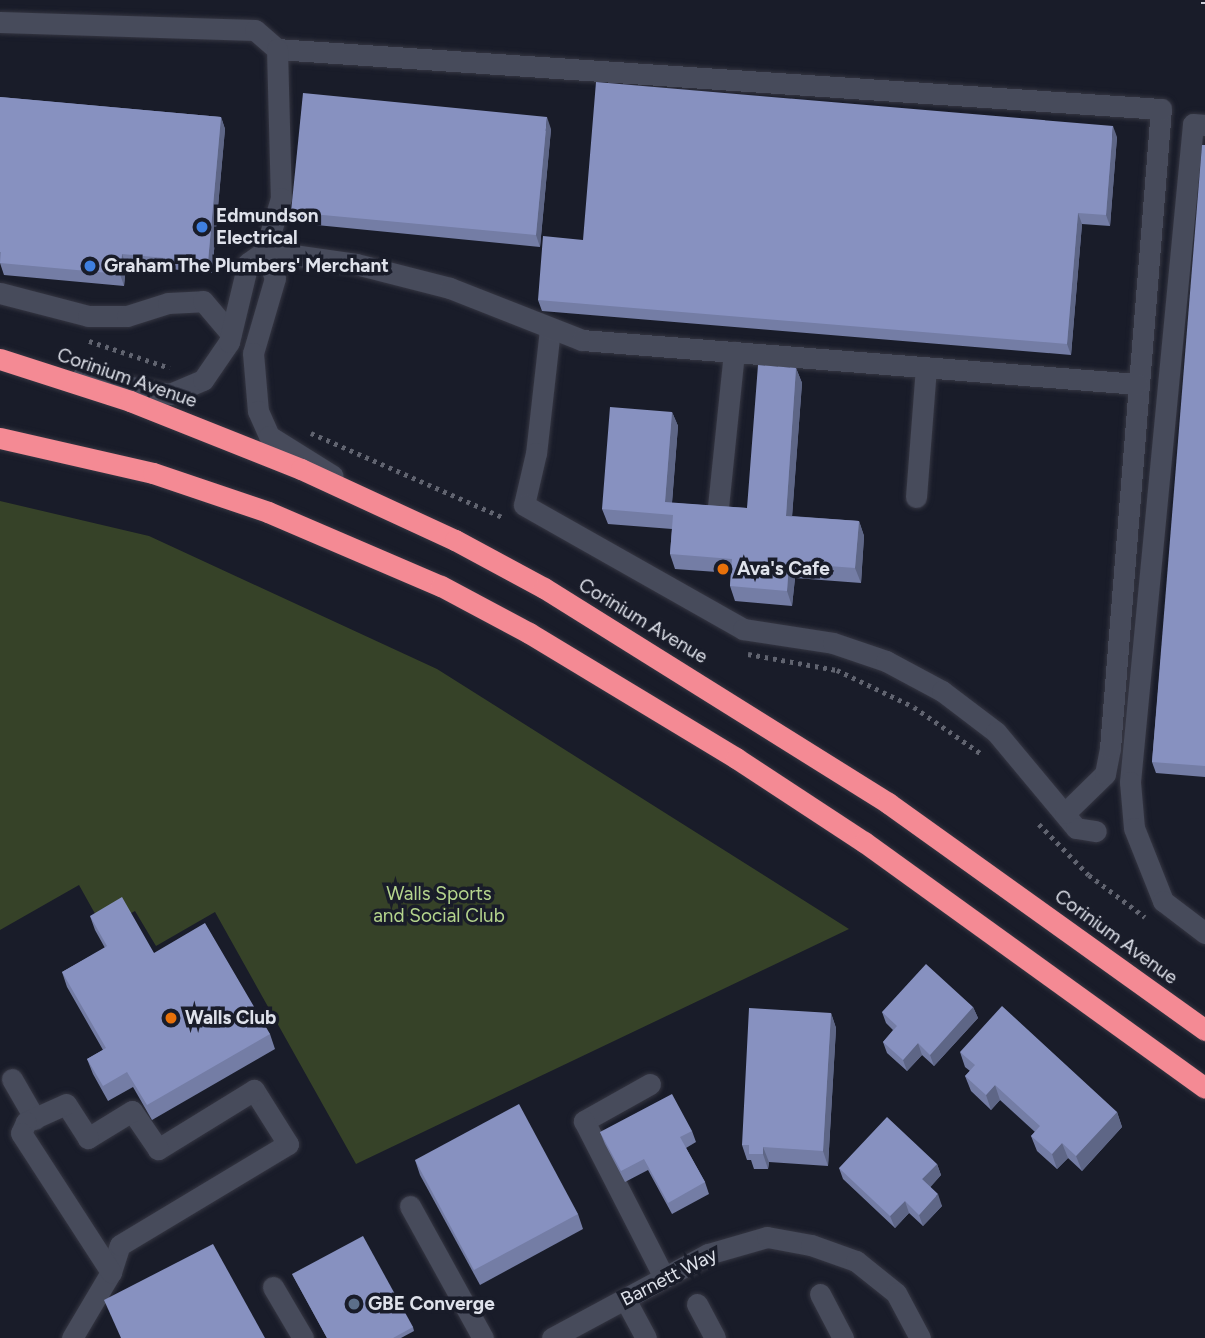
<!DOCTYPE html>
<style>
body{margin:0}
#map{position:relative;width:1205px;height:1338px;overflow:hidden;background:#191c29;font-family:Figtree,sans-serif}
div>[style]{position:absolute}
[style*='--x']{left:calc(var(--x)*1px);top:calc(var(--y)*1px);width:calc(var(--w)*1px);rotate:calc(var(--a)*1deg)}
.green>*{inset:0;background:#364228}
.path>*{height:4.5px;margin-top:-2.25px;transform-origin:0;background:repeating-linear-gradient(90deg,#616470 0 3.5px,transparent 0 8.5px)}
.roads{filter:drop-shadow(0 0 2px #353642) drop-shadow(0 0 2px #353642)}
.minor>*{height:21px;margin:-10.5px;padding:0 10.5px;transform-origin:10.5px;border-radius:10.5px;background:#474b5b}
.highway>*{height:21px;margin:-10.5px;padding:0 10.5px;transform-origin:10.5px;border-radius:10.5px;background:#f48a94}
.rail>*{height:8px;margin-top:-4px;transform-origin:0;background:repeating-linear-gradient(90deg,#191c29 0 16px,#c8cbd5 0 32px);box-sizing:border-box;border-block:2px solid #c8cbd5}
.wall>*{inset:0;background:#747da5}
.shaded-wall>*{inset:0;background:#5e6686}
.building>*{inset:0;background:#8791c0}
.dots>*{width:19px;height:19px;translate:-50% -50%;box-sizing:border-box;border:4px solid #191c29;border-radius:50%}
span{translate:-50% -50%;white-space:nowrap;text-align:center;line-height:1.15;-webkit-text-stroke:7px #191c29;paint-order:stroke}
.poi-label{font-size:19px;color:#dfe2eb;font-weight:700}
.left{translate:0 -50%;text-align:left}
.street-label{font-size:19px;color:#dfe2eb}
.park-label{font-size:19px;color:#b5d58d}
</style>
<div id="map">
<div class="green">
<i style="clip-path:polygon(0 501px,149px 536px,437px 669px,849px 929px,356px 1164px,215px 912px,156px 946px,135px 911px,103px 928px,79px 885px,0 930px)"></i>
</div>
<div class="path">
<i style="--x:89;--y:341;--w:85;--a:18.4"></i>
<i style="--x:311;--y:433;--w:212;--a:23.7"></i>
<i style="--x:748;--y:654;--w:90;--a:10.2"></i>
<i style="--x:837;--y:670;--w:85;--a:25.7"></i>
<i style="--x:914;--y:707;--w:84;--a:34.8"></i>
<i style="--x:1039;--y:824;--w:71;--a:45.6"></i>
<i style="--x:1089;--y:875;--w:70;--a:36.9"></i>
</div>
<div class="roads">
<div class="minor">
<i style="--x:0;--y:22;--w:255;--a:1.8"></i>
<i style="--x:255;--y:30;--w:29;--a:41"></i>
<i style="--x:1205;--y:125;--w:12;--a:-175"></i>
<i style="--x:1193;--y:124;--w:661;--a:95.47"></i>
<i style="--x:1130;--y:782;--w:46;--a:85"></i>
<i style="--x:1134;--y:828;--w:79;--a:68.3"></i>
<i style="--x:1163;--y:901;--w:53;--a:37.3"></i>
<i style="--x:0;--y:293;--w:91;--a:14.6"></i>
<i style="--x:88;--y:316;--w:39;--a:0"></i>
<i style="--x:127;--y:316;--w:43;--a:-17.6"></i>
<i style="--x:168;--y:303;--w:35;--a:-3"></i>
<i style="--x:203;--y:301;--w:43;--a:49.7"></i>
<i style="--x:550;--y:329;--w:125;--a:96.4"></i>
<i style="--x:536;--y:453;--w:53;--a:103"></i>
<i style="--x:524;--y:505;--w:252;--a:29.5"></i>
<i style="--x:743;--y:629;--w:91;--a:8.8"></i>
<i style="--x:833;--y:643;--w:56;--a:18.8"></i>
<i style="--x:886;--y:661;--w:64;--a:28.2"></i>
<i style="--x:942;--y:691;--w:68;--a:37.2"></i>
<i style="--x:996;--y:732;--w:125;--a:50.2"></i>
<i style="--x:1076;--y:828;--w:20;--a:9"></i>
<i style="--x:81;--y:378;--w:90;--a:10.2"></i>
<i style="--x:170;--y:394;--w:36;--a:-23"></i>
<i style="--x:203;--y:380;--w:46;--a:-55.6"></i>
<i style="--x:229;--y:342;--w:81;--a:-76.5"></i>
<i style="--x:248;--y:263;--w:21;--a:-35"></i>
<i style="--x:265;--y:251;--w:29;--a:70"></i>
<i style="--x:275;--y:278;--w:78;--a:106.3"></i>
<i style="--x:253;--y:353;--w:58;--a:85.1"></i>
<i style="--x:258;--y:411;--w:27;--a:66"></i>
<i style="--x:269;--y:436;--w:75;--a:32"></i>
<i style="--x:916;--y:497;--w:130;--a:-85.6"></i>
<i style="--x:718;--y:507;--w:156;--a:-84.1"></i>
<i style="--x:1065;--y:813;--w:56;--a:-44.3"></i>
<i style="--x:1105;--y:774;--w:26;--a:-79"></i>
<i style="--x:1110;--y:748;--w:641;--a:-85.44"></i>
<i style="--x:1161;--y:109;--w:886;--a:-176.12"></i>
<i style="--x:277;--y:49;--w:149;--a:88.5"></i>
<i style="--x:281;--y:198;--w:55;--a:106.8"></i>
<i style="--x:265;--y:251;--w:92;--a:8.1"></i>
<i style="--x:356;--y:264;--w:97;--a:14.3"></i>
<i style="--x:450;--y:288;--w:142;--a:21.5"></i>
<i style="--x:582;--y:340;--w:557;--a:4.53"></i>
<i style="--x:12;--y:1079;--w:46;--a:60.1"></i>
<i style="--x:650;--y:1084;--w:76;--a:150.7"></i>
<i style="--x:584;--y:1121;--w:175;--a:62.9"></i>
<i style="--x:410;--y:1206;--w:151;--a:61.1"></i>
<i style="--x:273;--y:1287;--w:59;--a:59.5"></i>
<i style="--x:820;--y:1294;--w:50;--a:62.4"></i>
<i style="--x:625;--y:1299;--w:44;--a:61.7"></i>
<i style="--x:697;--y:1304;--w:38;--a:62"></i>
<i style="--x:72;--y:1338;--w:77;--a:-59.4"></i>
<i style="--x:111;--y:1272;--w:28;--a:-72"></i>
<i style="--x:120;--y:1245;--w:196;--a:-31"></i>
<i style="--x:288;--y:1144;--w:64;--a:-122.2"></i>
<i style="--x:254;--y:1090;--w:113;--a:148.4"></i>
<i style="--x:158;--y:1149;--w:46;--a:-124.4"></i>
<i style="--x:132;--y:1111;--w:52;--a:148.5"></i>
<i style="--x:88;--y:1138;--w:40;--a:-122.9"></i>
<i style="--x:66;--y:1104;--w:44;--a:155.8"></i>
<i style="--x:26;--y:1122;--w:12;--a:114"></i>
<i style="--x:21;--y:1133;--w:166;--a:57.1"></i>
<i style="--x:552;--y:1338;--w:177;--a:-28.3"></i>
<i style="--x:708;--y:1254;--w:61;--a:-16.1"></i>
<i style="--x:767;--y:1237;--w:45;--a:10.3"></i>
<i style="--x:811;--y:1245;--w:48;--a:19.6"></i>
<i style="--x:856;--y:1261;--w:51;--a:38.7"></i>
<i style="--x:896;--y:1293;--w:51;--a:61.9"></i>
</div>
<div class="highway">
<i style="--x:0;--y:359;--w:137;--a:17.9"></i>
<i style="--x:130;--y:401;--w:184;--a:21.7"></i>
<i style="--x:301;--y:469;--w:170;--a:24.8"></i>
<i style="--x:455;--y:540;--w:101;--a:28.3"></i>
<i style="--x:544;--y:588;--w:406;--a:32"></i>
<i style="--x:888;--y:803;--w:390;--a:35.6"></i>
<i style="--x:0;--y:438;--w:157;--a:12.9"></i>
<i style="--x:153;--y:473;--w:121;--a:18.7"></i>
<i style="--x:268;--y:512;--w:188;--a:23.2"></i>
<i style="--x:441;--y:586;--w:100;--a:28.1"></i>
<i style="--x:529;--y:633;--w:242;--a:31.1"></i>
<i style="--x:736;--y:758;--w:153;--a:33.3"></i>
<i style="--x:864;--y:842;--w:420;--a:35.8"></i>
</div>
</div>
<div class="rail">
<i style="--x:1201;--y:0;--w:4;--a:0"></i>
</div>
<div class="wall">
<i style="clip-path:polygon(0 97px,221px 117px,225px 129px,212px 273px,126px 265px,124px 286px,4px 275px,0 263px)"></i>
<i style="clip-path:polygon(551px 129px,540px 247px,296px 223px,291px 212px)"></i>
<i style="clip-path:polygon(1117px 137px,1110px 226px,1082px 224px,1071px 355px,542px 311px,538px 300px,583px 240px)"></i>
<i style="clip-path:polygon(1205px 145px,1205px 777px,1156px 773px,1152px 762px)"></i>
<i style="clip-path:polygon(796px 368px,802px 383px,792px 516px,859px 521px,864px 536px,861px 583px,795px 578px,792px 606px,735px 601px,730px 586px,731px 573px,675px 569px,670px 554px,672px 529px,608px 524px,602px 509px,672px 412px,678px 426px,672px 503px,747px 508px)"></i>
<i style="clip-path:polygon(90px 916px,154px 953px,270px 1034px,275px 1049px,152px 1120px,133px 1087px,108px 1101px,93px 1074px,87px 1059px,103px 1050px,67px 987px,62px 972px,105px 948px,95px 930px)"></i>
<i style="clip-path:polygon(973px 1007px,978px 1018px,934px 1066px,922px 1055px,907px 1071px,887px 1053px,883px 1042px,893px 1030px,886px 1023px,882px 1012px)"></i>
<i style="clip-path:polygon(831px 1013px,836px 1028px,828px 1166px,769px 1162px,768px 1169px,754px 1169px,751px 1160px,747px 1160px,742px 1145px)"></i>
<i style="clip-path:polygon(960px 1052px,1117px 1112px,1122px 1127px,1082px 1171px,1068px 1158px,1057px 1169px,1037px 1151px,1031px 1136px,1035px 1132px,1000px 1100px,991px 1110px,971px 1091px,965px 1076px,970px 1071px,965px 1067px)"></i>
<i style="clip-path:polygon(692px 1131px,696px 1142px,686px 1148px,705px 1182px,709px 1194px,672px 1214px,648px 1170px,625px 1182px,605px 1144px,600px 1132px)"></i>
<i style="clip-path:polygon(415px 1160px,578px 1214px,583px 1229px,480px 1285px,420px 1175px)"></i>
<i style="clip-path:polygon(937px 1164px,941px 1175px,930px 1187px,942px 1206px,923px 1226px,909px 1213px,895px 1228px,843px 1179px,839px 1168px)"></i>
<i style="clip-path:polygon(292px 1274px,413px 1327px,414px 1331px,401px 1338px,327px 1338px)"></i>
</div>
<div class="shaded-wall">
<i style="clip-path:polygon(221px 117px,225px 129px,212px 273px,208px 262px)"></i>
<i style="clip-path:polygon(547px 117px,551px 129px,540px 247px,536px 235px)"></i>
<i style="clip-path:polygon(1113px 126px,1117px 137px,1110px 226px,1106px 215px)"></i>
<i style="clip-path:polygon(1078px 213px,1082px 224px,1071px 355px,1067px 344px)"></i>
<i style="clip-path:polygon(122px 254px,126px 265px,124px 286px,120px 274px)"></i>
<i style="clip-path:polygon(796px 368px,802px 383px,791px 531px,786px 516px)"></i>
<i style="clip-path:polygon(672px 412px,678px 426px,671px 514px,665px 502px)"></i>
<i style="clip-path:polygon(859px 521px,864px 536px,861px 583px,855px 568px)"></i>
<i style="clip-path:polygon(789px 563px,795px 578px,792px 606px,787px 591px)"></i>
<i style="clip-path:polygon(973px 1007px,978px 1018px,934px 1066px,930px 1055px)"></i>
<i style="clip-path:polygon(831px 1013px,836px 1028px,828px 1166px,823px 1151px)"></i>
<i style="clip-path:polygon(918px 1043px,922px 1055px,907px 1071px,903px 1060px)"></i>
<i style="clip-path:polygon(995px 1085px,1000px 1100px,991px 1110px,986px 1095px)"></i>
<i style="clip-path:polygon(1117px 1112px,1122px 1127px,1082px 1171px,1076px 1156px)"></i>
<i style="clip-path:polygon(1062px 1143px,1068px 1158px,1057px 1169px,1052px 1154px)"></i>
<i style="clip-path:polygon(763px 1147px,769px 1162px,768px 1169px,763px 1154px)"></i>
<i style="clip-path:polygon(937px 1164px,941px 1175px,927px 1191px,922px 1179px)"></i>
<i style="clip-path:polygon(938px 1194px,942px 1206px,923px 1226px,919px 1215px)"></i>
<i style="clip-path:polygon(905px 1201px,909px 1213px,895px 1228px,890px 1216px)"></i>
</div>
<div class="building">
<i style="clip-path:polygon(596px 82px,1113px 126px,1106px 215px,1078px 213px,1067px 344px,538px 300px,543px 236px,583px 240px)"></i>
<i style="clip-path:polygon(303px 93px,547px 117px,536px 235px,291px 212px)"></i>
<i style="clip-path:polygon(0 97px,221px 117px,208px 262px,122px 254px,120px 274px,0 263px,1px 252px,0 252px)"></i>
<i style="clip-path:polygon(1202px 145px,1205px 145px,1205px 766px,1152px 762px)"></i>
<i style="clip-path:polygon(758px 365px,796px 368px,786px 516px,859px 521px,855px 568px,789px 563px,787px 591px,730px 586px,732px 559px,670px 554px,673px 515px,602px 509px,610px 407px,672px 412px,665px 502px,747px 508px)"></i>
<i style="clip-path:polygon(122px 897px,154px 953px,205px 923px,270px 1034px,147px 1105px,127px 1072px,103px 1086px,87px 1059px,106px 1048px,62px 972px,107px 946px,90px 916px)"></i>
<i style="clip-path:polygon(926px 964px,973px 1007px,930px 1055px,918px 1043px,903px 1060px,883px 1042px,897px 1026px,882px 1012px)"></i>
<i style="clip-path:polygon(1002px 1006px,1117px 1112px,1076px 1156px,1062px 1143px,1052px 1154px,1031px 1136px,1040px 1126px,995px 1085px,986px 1095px,965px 1076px,975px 1065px,960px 1052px)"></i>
<i style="clip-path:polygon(749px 1008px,831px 1013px,823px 1151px,763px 1147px,763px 1154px,749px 1154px,749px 1145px,742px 1145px)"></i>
<i style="clip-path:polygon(672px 1094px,692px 1131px,680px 1137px,705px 1182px,668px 1203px,644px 1159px,621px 1171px,600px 1132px)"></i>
<i style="clip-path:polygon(519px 1104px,578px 1214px,474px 1270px,415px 1160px)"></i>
<i style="clip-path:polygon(887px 1117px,937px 1164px,922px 1179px,938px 1194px,919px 1215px,905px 1201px,890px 1216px,839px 1168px)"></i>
<i style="clip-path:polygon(363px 1236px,413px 1327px,393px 1338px,327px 1338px,292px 1274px)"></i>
<i style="clip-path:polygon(213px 1244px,265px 1338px,121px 1338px,104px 1300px)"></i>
</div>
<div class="dots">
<i style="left:202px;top:227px;background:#3f7fe0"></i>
<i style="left:90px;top:266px;background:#3f7fe0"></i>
<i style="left:723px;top:569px;background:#e8710a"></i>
<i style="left:171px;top:1018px;background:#e8710a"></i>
<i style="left:354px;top:1304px;background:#5c6f8a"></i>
</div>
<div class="poi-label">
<span class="left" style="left:216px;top:227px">Edmundson<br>Electrical</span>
<span class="left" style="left:104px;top:266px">Graham The Plumbers' Merchant</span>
<span class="left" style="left:737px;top:569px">Ava's Cafe</span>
<span class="left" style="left:185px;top:1018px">Walls Club</span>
<span class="left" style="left:368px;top:1304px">GBE Converge</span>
</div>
<div class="street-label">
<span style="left:127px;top:378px;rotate:19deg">Corinium Avenue</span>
<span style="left:643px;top:621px;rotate:31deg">Corinium Avenue</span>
<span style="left:1116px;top:937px;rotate:36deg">Corinium Avenue</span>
<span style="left:669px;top:1277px;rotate:-27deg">Barnett Way</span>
</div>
<div class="park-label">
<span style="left:439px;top:905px">Walls Sports<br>and Social Club</span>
</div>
</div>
